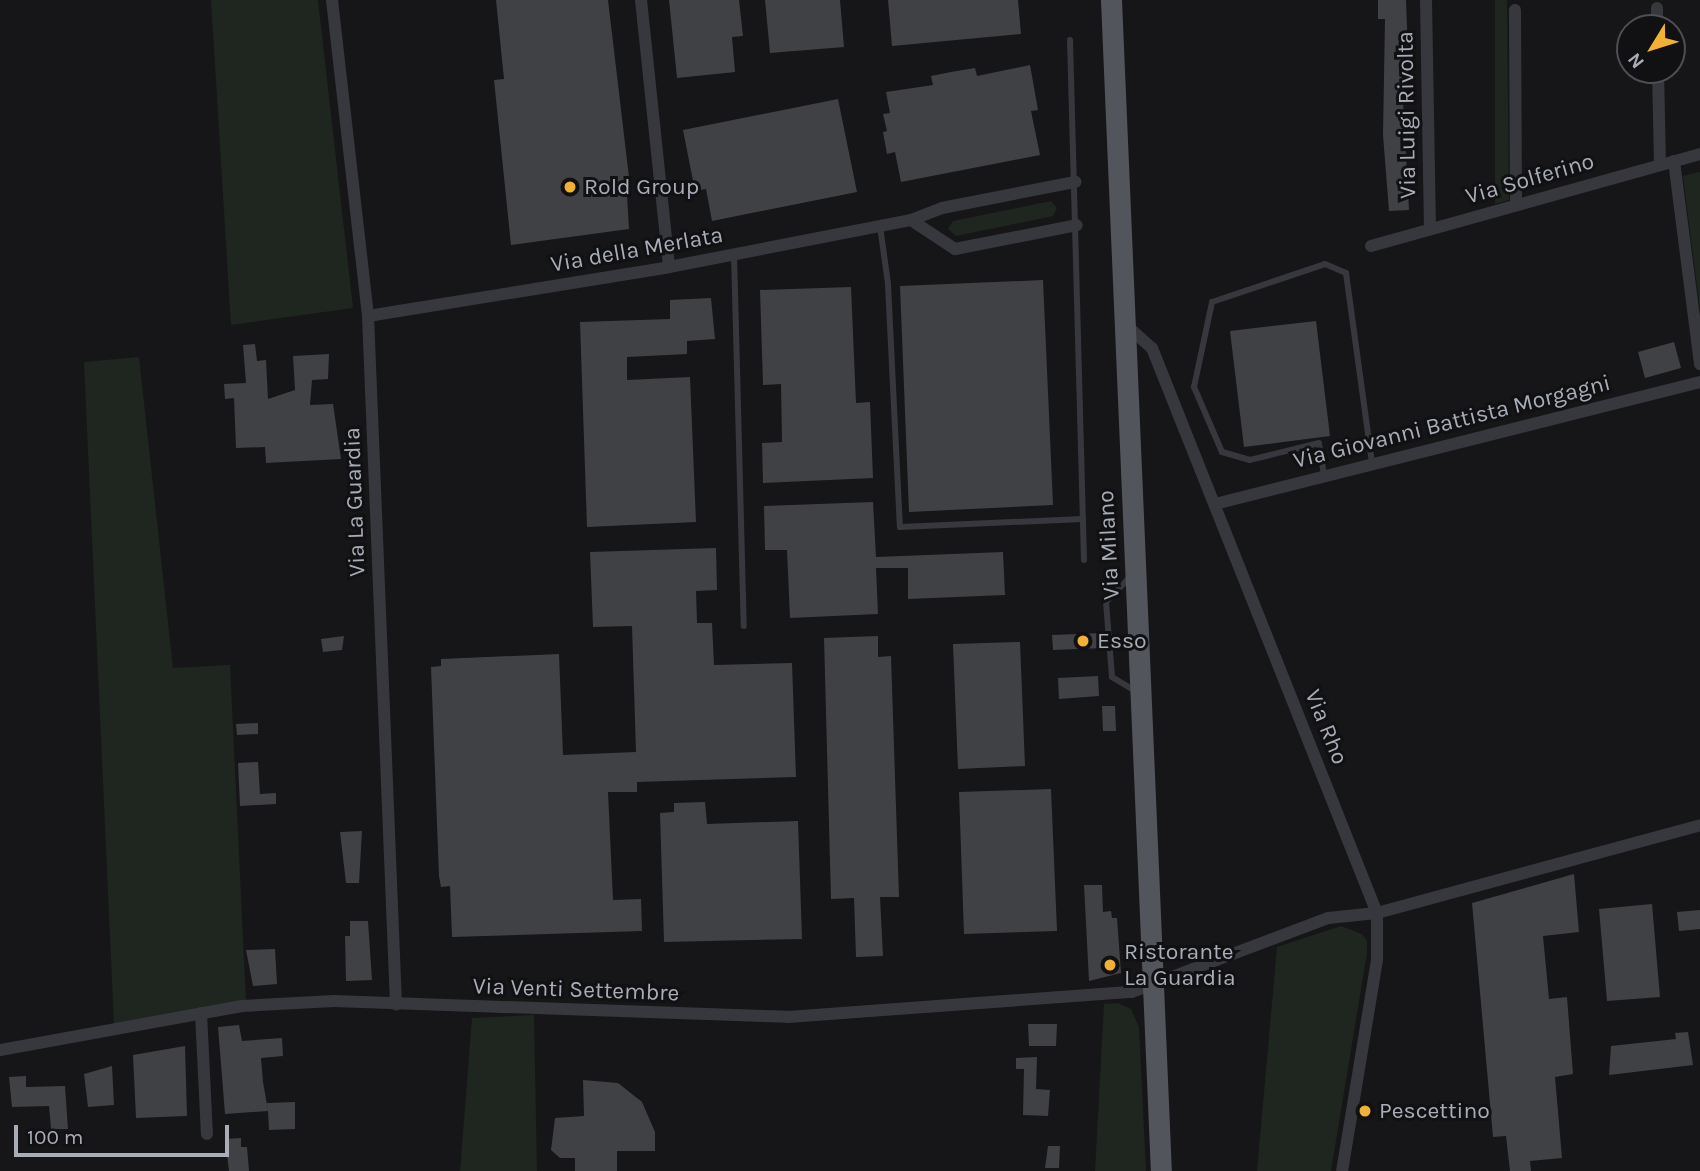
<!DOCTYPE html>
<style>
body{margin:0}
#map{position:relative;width:1700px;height:1171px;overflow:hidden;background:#161618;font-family:Karla,sans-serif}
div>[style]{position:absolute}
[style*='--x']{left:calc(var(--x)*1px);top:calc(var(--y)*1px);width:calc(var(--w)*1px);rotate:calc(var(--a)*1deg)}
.green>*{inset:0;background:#1e261f}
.building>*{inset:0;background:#404145}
.lane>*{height:6px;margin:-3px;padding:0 3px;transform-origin:3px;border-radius:3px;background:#37383d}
.street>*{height:12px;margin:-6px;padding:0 6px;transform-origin:6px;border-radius:6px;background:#37383d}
.primary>*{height:21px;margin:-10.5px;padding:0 10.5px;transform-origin:10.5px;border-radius:10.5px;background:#53555c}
.dots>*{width:19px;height:19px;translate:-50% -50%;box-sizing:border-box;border:4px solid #111113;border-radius:50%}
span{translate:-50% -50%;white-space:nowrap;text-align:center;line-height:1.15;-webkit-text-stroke:6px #111113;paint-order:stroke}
.street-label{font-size:23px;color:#a8adb8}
.poi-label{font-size:23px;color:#a8adb8}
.left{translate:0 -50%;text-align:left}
.north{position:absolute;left:1616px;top:14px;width:70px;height:70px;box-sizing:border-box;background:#111113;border:2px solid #4d4f55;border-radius:50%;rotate:232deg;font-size:19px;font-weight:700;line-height:28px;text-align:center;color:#a8adb8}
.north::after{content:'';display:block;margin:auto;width:24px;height:32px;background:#f2b134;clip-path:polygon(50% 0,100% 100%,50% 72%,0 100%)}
.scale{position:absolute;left:14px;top:1125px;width:215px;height:32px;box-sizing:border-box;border:4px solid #a8adb8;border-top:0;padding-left:9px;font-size:21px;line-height:24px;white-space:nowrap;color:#a8adb8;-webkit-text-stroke:5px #111113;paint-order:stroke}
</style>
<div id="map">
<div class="green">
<i style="clip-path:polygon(211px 0,318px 0,353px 308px,231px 325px)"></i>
<i style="clip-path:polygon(1495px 0,1507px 0,1509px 200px,1495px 204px)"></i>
<i style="clip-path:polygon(1700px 172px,1700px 310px,1683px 176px)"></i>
<i style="clip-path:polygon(1051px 201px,1057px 208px,1053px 216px,956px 236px,948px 229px,953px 221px)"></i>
<i style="clip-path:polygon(139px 357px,173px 668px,230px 665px,246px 1001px,114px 1025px,84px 362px)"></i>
<i style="clip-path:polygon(1341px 926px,1362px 934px,1367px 941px,1367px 953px,1331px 1171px,1257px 1171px,1277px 947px)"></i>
<i style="clip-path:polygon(1118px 1003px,1131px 1009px,1139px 1027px,1146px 1171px,1095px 1171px,1104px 1004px)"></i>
<i style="clip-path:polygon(534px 1015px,537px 1171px,460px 1171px,472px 1018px)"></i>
</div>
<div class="building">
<i style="clip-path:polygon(496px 0,608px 0,631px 194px,627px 195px,629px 229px,511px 245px,494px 80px,504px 79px)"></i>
<i style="clip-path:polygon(669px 0,739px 0,743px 36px,732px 37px,735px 72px,677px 78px)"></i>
<i style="clip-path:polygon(765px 0,840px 0,844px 47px,770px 53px)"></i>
<i style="clip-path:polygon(888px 0,1018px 0,1021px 34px,892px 46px)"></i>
<i style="clip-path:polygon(1378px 0,1406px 0,1408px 56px,1402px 56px,1402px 83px,1409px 210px,1389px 211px,1383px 135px,1385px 19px,1378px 19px)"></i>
<i style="clip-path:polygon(1030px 65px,1038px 110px,1031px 111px,1040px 155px,901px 182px,895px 152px,887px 154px,883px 132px,887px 131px,883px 114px,890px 113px,886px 92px,933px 85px,931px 76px,951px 72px,975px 68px,977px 76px)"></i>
<i style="clip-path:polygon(838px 99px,857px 192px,712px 221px,706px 189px,695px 191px,683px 130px)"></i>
<i style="clip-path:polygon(1043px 280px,1053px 505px,909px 512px,900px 286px)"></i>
<i style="clip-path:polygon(851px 287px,856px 403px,870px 402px,873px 478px,763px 483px,762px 443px,782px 442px,781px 384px,763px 385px,760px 290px)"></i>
<i style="clip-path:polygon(711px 298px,715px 339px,687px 341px,687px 354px,627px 357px,627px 380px,690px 377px,696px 522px,587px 527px,580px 322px,670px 319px,670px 300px)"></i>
<i style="clip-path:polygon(1316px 321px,1330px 436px,1244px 447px,1230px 331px)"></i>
<i style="clip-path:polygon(1674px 342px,1681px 368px,1645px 378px,1638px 352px)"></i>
<i style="clip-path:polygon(255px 344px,257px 361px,266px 360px,268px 399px,295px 390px,293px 356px,329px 354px,328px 379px,312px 380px,310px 405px,333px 404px,341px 459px,266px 463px,265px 447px,236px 448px,234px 398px,225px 399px,224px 384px,246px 383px,243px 345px)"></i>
<i style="clip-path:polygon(873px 502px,876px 557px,1003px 552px,1005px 595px,908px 599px,908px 568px,876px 568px,878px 614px,790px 618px,787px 550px,765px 550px,764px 506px)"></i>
<i style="clip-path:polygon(716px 548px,717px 590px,696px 591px,697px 623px,712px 623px,714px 665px,792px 663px,796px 777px,637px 782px,637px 792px,608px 792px,613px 900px,641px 899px,642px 931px,452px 937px,450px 886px,441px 887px,439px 876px,431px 667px,441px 666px,441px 659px,559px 654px,563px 755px,636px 752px,632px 626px,593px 627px,590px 552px)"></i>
<i style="clip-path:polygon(1103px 633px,1104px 648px,1053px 650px,1052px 635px)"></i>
<i style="clip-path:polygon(344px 636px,342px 650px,323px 652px,321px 639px)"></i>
<i style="clip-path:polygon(878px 636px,878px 657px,891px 656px,899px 897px,880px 897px,883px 956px,856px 957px,854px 898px,831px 899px,824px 638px)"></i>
<i style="clip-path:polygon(1020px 642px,1025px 766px,958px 769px,953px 644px)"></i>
<i style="clip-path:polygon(1098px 676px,1099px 696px,1059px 699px,1058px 678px)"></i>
<i style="clip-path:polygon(1102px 706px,1115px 706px,1116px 731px,1103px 731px)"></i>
<i style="clip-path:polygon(258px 723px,258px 734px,237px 735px,236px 724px)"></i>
<i style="clip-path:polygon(258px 762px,260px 794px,276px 793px,276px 804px,240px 806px,238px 763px)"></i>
<i style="clip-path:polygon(1051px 789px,1057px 931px,964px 934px,959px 792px)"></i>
<i style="clip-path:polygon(705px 802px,707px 824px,798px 821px,802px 939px,664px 942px,660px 813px,674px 812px,674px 803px)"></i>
<i style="clip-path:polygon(362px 831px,359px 883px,346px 883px,340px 832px)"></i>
<i style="clip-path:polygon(1574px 874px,1579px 932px,1543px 936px,1549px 999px,1567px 997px,1573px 1074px,1555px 1077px,1562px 1158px,1530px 1161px,1531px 1171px,1510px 1171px,1506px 1136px,1493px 1137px,1472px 903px)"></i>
<i style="clip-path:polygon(1084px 885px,1102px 885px,1103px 912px,1111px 911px,1112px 918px,1117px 918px,1121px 973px,1089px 981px)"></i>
<i style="clip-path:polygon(1652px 904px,1660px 997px,1607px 1001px,1599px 909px)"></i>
<i style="clip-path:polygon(1700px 910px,1700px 929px,1679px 931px,1677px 912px)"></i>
<i style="clip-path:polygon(350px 921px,368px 921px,372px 980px,346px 981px,345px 936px,350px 936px)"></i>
<i style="clip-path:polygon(275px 949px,277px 984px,253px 986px,246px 950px)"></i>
<i style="clip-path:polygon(1028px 1024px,1057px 1024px,1056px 1046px,1029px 1046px)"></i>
<i style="clip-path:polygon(239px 1025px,242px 1041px,282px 1038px,283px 1056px,261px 1058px,263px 1082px,268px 1110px,267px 1103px,295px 1102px,295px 1129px,269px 1130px,268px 1111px,225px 1114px,218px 1027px)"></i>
<i style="clip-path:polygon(1688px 1032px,1693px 1065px,1609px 1075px,1611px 1046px,1676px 1039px,1675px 1033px)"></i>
<i style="clip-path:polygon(185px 1046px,187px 1116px,136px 1118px,133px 1055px)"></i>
<i style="clip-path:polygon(1037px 1057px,1036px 1089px,1050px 1090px,1048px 1116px,1023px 1115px,1024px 1069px,1016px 1069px,1016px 1058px)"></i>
<i style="clip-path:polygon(112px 1066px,114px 1105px,88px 1107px,84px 1074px)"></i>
<i style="clip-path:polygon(26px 1076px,26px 1087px,65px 1086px,68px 1129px,51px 1129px,49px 1106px,12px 1107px,9px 1077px)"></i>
<i style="clip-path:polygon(583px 1080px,618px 1083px,642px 1102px,655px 1132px,655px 1151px,617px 1151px,617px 1171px,575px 1171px,575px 1158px,560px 1158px,551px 1150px,555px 1118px,584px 1116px)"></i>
<i style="clip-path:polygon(241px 1138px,241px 1147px,247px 1147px,249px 1171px,229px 1171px,225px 1139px)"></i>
<i style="clip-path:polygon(1048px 1146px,1060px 1146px,1059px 1168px,1045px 1168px)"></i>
</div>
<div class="lane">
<i style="--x:1070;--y:40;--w:520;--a:88.46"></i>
<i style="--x:880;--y:226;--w:59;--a:82.1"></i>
<i style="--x:888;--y:284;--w:243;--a:87.2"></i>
<i style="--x:900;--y:527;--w:183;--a:-2.5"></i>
<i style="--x:734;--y:254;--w:372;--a:88.5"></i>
<i style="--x:1324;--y:475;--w:32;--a:-99"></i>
<i style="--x:1319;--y:443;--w:71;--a:166.2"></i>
<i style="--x:1250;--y:460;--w:29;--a:-164"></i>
<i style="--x:1222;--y:452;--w:71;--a:-113.3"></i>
<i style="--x:1194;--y:387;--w:87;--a:-78"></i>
<i style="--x:1212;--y:302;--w:119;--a:-18.6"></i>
<i style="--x:1325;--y:264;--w:23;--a:23"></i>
<i style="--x:1346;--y:273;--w:192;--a:82.2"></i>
<i style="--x:1131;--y:576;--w:36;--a:134"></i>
<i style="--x:1106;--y:602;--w:75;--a:85.4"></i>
<i style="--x:1112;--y:677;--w:29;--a:31"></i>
</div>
<div class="street">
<i style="--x:332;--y:0;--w:318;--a:83.5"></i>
<i style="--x:368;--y:316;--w:689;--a:87.67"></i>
<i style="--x:641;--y:0;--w:268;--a:84"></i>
<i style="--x:1426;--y:0;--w:229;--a:89"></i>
<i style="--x:1657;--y:8;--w:20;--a:90"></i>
<i style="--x:1515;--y:10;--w:195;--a:89.7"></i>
<i style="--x:1658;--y:70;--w:94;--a:88.8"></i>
<i style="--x:1674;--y:161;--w:205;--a:82.7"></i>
<i style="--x:911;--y:220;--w:53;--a:33.4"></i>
<i style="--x:955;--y:249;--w:124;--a:-11.1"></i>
<i style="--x:1371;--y:246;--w:342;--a:-15.6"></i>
<i style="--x:368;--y:316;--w:305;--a:-9.2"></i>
<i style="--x:669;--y:267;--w:247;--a:-11"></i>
<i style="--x:911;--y:220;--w:33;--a:-21"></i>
<i style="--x:942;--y:208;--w:136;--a:-11.1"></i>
<i style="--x:1125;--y:324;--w:36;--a:42"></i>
<i style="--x:1152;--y:348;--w:608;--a:68.29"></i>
<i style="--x:1377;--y:913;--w:47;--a:90"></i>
<i style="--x:1377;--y:960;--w:214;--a:99.4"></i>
<i style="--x:1215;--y:504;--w:500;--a:-14.12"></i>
<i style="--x:201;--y:1013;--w:121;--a:87.2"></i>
<i style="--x:0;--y:1050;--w:246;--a:-10.3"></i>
<i style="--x:242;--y:1006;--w:92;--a:-3.1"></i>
<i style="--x:334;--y:1001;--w:454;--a:2"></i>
<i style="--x:788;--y:1017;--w:345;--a:-4.2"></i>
<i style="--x:1132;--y:992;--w:210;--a:-20.7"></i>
<i style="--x:1328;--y:918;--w:49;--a:-5.8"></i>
<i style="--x:1377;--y:913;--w:335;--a:-15.2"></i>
</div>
<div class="primary">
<i style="--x:1111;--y:0;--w:1172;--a:87.56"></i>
</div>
<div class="dots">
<i style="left:570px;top:187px;background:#f2b134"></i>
<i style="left:1083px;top:641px;background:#f2b134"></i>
<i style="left:1110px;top:965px;background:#f2b134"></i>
<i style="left:1365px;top:1111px;background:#f2b134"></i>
</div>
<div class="street-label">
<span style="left:1407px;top:115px;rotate:-91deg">Via Luigi Rivolta</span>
<span style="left:1530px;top:179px;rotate:-16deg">Via Solferino</span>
<span style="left:637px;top:250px;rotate:-10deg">Via della Merlata</span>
<span style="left:1452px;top:422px;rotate:-14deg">Via Giovanni Battista Morgagni</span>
<span style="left:355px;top:502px;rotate:-92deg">Via La Guardia</span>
<span style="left:1109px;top:545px;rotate:-93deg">Via Milano</span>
<span style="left:1326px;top:727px;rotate:68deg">Via Rho</span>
<span style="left:576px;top:990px;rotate:2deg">Via Venti Settembre</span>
</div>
<div class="poi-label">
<span class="left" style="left:584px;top:187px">Rold Group</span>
<span class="left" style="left:1097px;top:641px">Esso</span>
<span class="left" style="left:1124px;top:965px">Ristorante<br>La Guardia</span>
<span class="left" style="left:1379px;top:1111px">Pescettino</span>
</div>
<div class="north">N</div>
<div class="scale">100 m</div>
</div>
